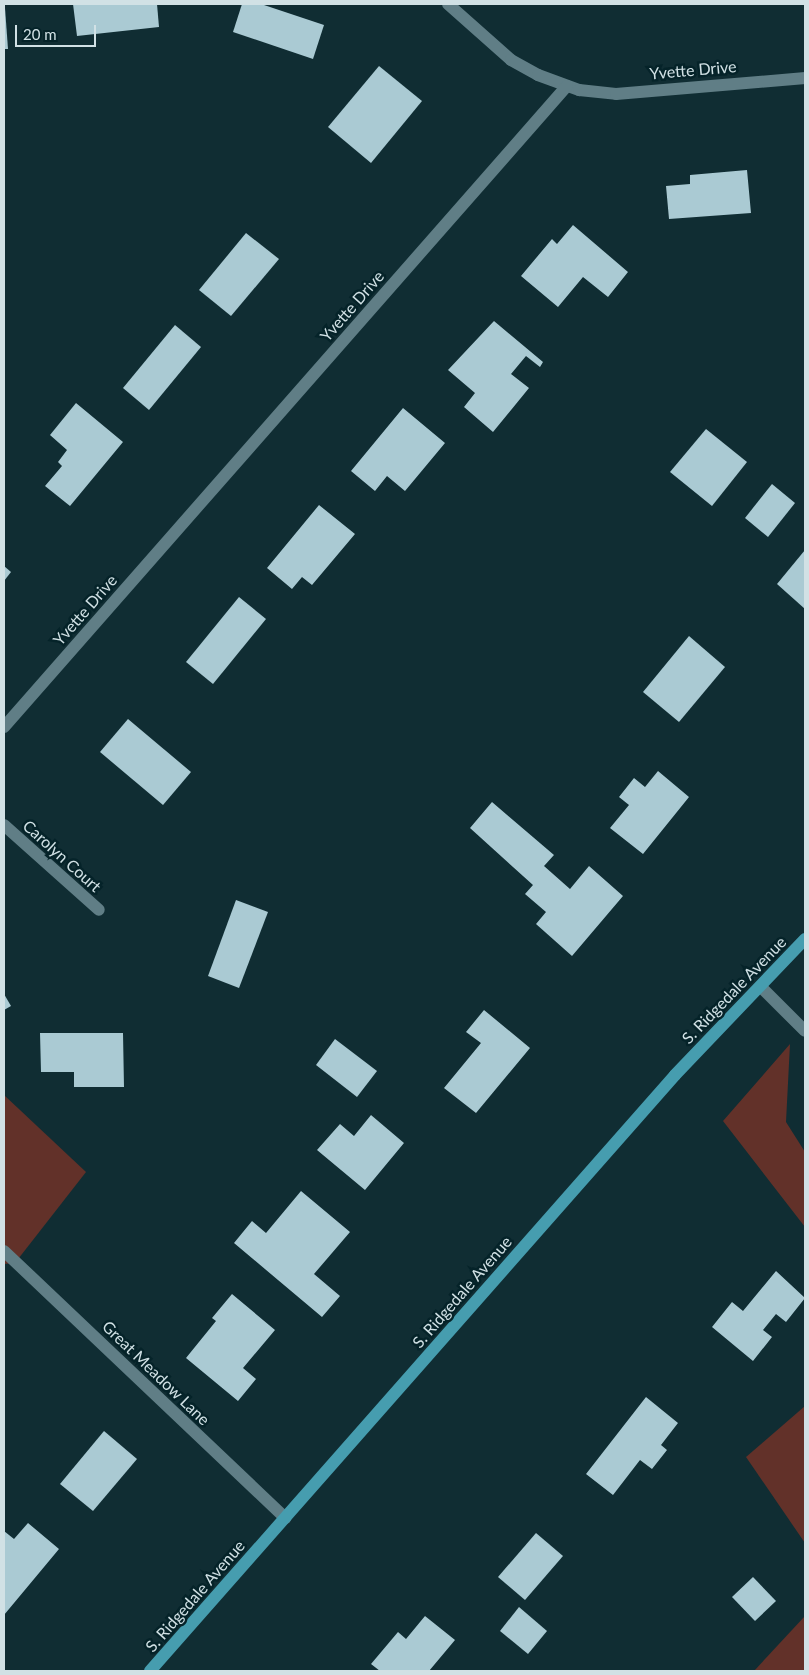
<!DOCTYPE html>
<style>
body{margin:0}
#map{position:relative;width:809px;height:1675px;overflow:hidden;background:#102d33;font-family:Lato,sans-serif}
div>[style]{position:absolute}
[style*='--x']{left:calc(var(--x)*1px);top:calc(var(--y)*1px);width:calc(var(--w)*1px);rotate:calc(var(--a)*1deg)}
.green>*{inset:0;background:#623129}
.building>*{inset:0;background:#aacad3}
.minor>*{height:12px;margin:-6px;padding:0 6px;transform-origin:6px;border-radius:6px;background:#607e86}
.major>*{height:12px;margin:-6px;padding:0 6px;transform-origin:6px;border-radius:6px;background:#469daf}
span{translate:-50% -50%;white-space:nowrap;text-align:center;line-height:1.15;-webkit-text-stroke:5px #052329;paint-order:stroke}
.street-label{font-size:16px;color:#d1e1e5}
.frame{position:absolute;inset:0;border:5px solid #d1e1e5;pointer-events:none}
.scale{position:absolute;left:15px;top:25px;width:81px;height:22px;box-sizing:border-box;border:2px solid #d1e1e5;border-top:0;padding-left:6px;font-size:15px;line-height:18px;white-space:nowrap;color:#d1e1e5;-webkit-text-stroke:4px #052329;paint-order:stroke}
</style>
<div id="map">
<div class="green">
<i style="clip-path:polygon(790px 1044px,786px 1122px,805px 1152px,805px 1227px,723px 1121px)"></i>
<i style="clip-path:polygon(4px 1095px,86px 1172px,15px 1263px,4px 1264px)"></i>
<i style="clip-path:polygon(805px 1406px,805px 1543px,746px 1457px)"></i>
<i style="clip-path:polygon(805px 1616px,805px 1671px,754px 1671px)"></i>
</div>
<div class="building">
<i style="clip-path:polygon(73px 4px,157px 4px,159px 27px,77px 36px)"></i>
<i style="clip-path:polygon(242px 4px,261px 4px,324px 25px,313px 59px,233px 32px)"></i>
<i style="clip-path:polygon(5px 8px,8px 49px,4px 49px,4px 9px)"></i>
<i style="clip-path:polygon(379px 66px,422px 101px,371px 163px,328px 127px)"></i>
<i style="clip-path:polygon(747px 170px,751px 213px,669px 219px,666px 186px,690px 184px,690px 175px)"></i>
<i style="clip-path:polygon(573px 225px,628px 272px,608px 297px,583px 277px,558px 307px,521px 276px,552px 239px,557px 244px)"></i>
<i style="clip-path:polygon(246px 233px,279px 259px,231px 316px,199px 290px)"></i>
<i style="clip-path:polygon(494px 321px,543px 362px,540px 367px,526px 356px,511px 374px,529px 388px,493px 432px,464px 407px,475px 393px,448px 370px)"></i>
<i style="clip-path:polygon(175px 325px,201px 347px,149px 410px,123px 388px)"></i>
<i style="clip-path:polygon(76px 403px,123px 442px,70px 506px,45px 486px,62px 466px,58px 462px,67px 450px,50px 435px)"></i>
<i style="clip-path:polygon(403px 408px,445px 443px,405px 491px,387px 476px,375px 491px,351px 471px)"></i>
<i style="clip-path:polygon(706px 429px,747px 462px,712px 506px,670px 472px)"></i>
<i style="clip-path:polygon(772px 484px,795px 503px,768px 537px,745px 518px)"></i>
<i style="clip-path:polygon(319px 505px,355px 534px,312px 585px,302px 577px,292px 589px,267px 568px)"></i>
<i style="clip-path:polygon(805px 550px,805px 609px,777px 584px)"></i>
<i style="clip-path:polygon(4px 566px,11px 572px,4px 581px)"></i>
<i style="clip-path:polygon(239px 597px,266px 619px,213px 684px,186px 662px)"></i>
<i style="clip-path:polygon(689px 636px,725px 667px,679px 722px,643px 692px)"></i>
<i style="clip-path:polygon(128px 719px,191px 772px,163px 805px,100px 752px)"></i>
<i style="clip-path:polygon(658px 771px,689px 797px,643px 854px,610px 828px,629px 805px,619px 797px,634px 778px,645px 787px)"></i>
<i style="clip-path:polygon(492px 802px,554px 855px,544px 866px,570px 889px,589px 866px,623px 896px,572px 956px,536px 924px,546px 912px,525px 894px,533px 885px,470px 828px)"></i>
<i style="clip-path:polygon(236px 900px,268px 912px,239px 988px,208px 976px)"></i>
<i style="clip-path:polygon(4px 994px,11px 1006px,4px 1010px)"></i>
<i style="clip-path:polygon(484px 1010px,530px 1048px,476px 1113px,444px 1088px,481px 1043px,466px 1032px)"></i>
<i style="clip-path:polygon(40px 1033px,123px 1033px,124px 1087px,74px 1087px,74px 1072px,41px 1072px)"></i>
<i style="clip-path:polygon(335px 1039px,377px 1071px,357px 1097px,316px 1065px)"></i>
<i style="clip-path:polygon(371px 1115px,404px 1143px,365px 1190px,317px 1150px,340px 1124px,354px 1136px)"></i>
<i style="clip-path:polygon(301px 1191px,350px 1232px,314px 1274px,340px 1296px,322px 1317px,234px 1243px,252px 1221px,266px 1233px)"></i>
<i style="clip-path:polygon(776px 1271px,805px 1298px,786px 1322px,776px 1314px,763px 1330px,772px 1337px,753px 1361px,712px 1327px,732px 1302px,743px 1311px)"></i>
<i style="clip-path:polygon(232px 1294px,275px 1330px,243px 1368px,256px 1379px,238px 1401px,186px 1358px,216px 1321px,212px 1318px)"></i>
<i style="clip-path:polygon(646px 1397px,678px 1423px,661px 1445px,667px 1450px,652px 1469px,640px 1460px,613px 1495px,586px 1474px)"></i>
<i style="clip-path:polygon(104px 1431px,137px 1459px,93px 1511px,60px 1484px)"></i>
<i style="clip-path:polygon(28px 1523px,59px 1549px,4px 1615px,4px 1531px,14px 1539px)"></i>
<i style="clip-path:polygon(536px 1533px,563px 1556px,525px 1600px,498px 1577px)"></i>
<i style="clip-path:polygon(753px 1577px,776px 1601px,755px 1621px,732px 1597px)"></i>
<i style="clip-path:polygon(519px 1607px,547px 1631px,528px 1654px,500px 1631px)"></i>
<i style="clip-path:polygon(425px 1616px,455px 1640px,429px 1671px,380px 1671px,371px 1664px,398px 1632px,406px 1639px)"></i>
</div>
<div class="minor">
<i style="--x:448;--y:4;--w:84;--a:41.6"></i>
<i style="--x:511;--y:60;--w:31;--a:29"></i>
<i style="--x:538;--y:75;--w:44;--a:20.1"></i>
<i style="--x:579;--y:90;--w:37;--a:6"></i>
<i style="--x:616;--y:94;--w:190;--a:-4.8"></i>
<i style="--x:4;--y:727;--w:853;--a:-48.71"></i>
<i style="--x:4;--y:825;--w:127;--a:41.8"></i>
<i style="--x:761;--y:987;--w:62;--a:45"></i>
<i style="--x:4;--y:1251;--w:388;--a:43.5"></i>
</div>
<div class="major">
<i style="--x:150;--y:1671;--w:794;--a:-48.62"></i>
<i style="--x:675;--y:1075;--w:188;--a:-46.3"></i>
</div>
<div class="street-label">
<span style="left:693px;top:70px;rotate:-5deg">Yvette Drive</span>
<span style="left:352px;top:306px;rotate:-49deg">Yvette Drive</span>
<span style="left:85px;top:610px;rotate:-49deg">Yvette Drive</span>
<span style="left:62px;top:856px;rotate:42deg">Carolyn Court</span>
<span style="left:734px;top:990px;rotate:-46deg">S. Ridgedale Avenue</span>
<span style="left:462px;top:1292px;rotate:-49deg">S. Ridgedale Avenue</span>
<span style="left:156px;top:1373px;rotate:44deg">Great Meadow Lane</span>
<span style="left:195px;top:1596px;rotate:-49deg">S. Ridgedale Avenue</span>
</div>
<div class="frame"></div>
<div class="scale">20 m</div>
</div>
